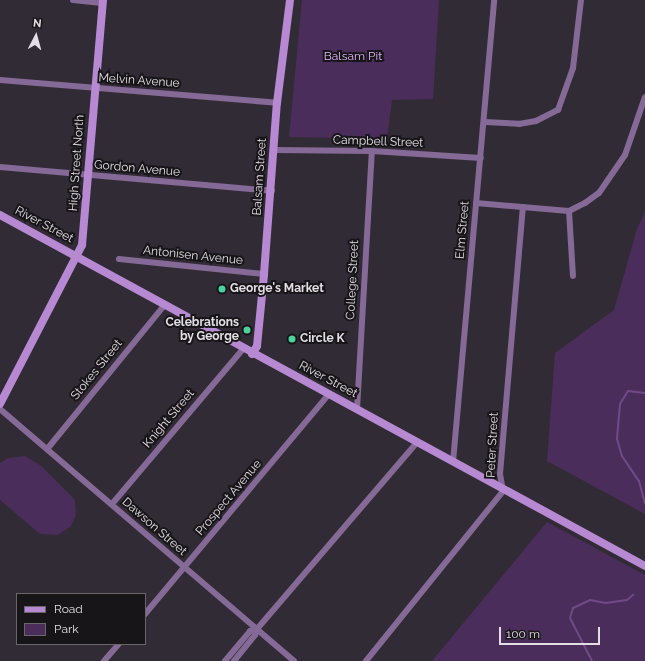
<!DOCTYPE html>
<style>
body{margin:0}
#map{position:relative;width:645px;height:661px;overflow:hidden;background:#312b35;font-family:Raleway,sans-serif}
div>[style]{position:absolute}
[style*='--x']{left:calc(var(--x)*1px);top:calc(var(--y)*1px);width:calc(var(--w)*1px);rotate:calc(var(--a)*1deg)}
.green>*{inset:0;background:#4b2d5b}
.stream>*{height:2px;margin:-1px;padding:0 1px;transform-origin:1px;border-radius:1px;background:#724988}
.street>*{height:6px;margin:-3px;padding:0 3px;transform-origin:3px;border-radius:3px;background:#856996}
.secondary>*{height:8px;margin:-4px;padding:0 4px;transform-origin:4px;border-radius:4px;background:#b789d2}
.dots>*{width:11px;height:11px;translate:-50% -50%;box-sizing:border-box;border:2px solid #181519;border-radius:50%}
span{translate:-50% -50%;white-space:nowrap;text-align:center;line-height:1.15;-webkit-text-stroke:4px #181519;paint-order:stroke}
.park-label{font-size:12px;color:#e3b5fe}
.street-label{font-size:12px;color:#e2dee4}
.poi-label{font-size:12px;color:#e2dee4;font-weight:700}
.left{translate:0 -50%;text-align:left}
.right{translate:-100% -50%;text-align:right}
.legend{position:absolute;left:16px;top:593px;width:130px;height:52px;box-sizing:border-box;background:#181519;border:1px solid #69656a;margin:0;padding:5px 7px;list-style:none;font-size:12px;color:#e2dee4}
.legend li{display:flex;align-items:center;gap:8px;height:20px}
.legend b{width:20px;border:1px solid #69656a}
.north{position:absolute;left:16px;top:16px;width:40px;height:40px;-webkit-text-stroke:3px #181519;paint-order:stroke;rotate:6deg;font-size:11px;font-weight:700;line-height:16px;text-align:center;color:#e2dee4}
.north::after{content:'';display:block;margin:auto;width:14px;height:18px;background:#e2dee4;clip-path:polygon(50% 0,100% 100%,50% 72%,0 100%)}
.scale{position:absolute;left:499px;top:627px;width:101px;height:18px;box-sizing:border-box;border:2px solid #e2dee4;border-top:0;padding-left:5px;font-size:12px;line-height:14px;white-space:nowrap;color:#e2dee4;-webkit-text-stroke:3px #181519;paint-order:stroke}
</style>
<div id="map">
<div class="green">
<i style="clip-path:polygon(302px 0,439px 0,433px 99px,392px 100px,387px 139px,289px 137px)"></i>
<i style="clip-path:polygon(645px 212px,645px 514px,547px 461px,555px 353px,614px 310px,637px 229px)"></i>
<i style="clip-path:polygon(25px 456px,40px 465px,75px 500px,76px 515px,71px 526px,58px 535px,40px 534px,0 500px,0 463px,8px 458px)"></i>
<i style="clip-path:polygon(547px 522px,645px 575px,645px 661px,432px 661px)"></i>
</div>
<div class="stream">
<i style="--x:645;--y:393;--w:17;--a:-173"></i>
<i style="--x:628;--y:391;--w:15;--a:122"></i>
<i style="--x:620;--y:404;--w:35;--a:95"></i>
<i style="--x:617;--y:439;--w:18;--a:74"></i>
<i style="--x:622;--y:456;--w:30;--a:56"></i>
<i style="--x:639;--y:481;--w:23;--a:75"></i>
<i style="--x:592;--y:661;--w:48;--a:-117.1"></i>
<i style="--x:570;--y:618;--w:10;--a:-73"></i>
<i style="--x:573;--y:608;--w:19;--a:-25"></i>
<i style="--x:590;--y:600;--w:16;--a:11"></i>
<i style="--x:606;--y:603;--w:21;--a:-8"></i>
<i style="--x:627;--y:600;--w:8;--a:-40"></i>
</div>
<div class="street">
<i style="--x:73;--y:0;--w:29;--a:6"></i>
<i style="--x:0;--y:80;--w:278;--a:4.7"></i>
<i style="--x:485;--y:122;--w:34;--a:3"></i>
<i style="--x:519;--y:124;--w:17;--a:-10"></i>
<i style="--x:536;--y:121;--w:25;--a:-27"></i>
<i style="--x:558;--y:110;--w:45;--a:-70.3"></i>
<i style="--x:573;--y:68;--w:68;--a:-83.3"></i>
<i style="--x:274;--y:150;--w:98;--a:0.6"></i>
<i style="--x:372;--y:151;--w:109;--a:3.7"></i>
<i style="--x:0;--y:167;--w:273;--a:5"></i>
<i style="--x:476;--y:203;--w:93;--a:4.9"></i>
<i style="--x:569;--y:211;--w:18;--a:-27"></i>
<i style="--x:585;--y:203;--w:17;--a:-36"></i>
<i style="--x:599;--y:193;--w:46;--a:-55.6"></i>
<i style="--x:625;--y:155;--w:61;--a:-71"></i>
<i style="--x:569;--y:211;--w:65;--a:86.5"></i>
<i style="--x:119;--y:259;--w:146;--a:5.9"></i>
<i style="--x:0;--y:409;--w:387;--a:40.6"></i>
<i style="--x:357;--y:409;--w:258;--a:-86.7"></i>
<i style="--x:48;--y:448;--w:183;--a:-50.8"></i>
<i style="--x:453;--y:462;--w:464;--a:-84.9"></i>
<i style="--x:112;--y:504;--w:203;--a:-49.8"></i>
<i style="--x:145;--y:614;--w:287;--a:-50.1"></i>
<i style="--x:104;--y:661;--w:23;--a:-49"></i>
<i style="--x:225;--y:661;--w:39;--a:-50"></i>
<i style="--x:250;--y:631;--w:7;--a:-16"></i>
<i style="--x:234;--y:661;--w:33;--a:-51"></i>
<i style="--x:255;--y:635;--w:6;--a:-72"></i>
<i style="--x:257;--y:629;--w:246;--a:-49.4"></i>
<i style="--x:366;--y:661;--w:218;--a:-51.1"></i>
<i style="--x:503;--y:491;--w:17;--a:-100"></i>
<i style="--x:500;--y:474;--w:268;--a:-85.1"></i>
</div>
<div class="secondary">
<i style="--x:0;--y:215;--w:734;--a:28.55"></i>
<i style="--x:252;--y:354;--w:9;--a:-58"></i>
<i style="--x:257;--y:346;--w:72;--a:-84.4"></i>
<i style="--x:264;--y:274;--w:171;--a:-85.7"></i>
<i style="--x:277;--y:103;--w:104;--a:-82.8"></i>
<i style="--x:0;--y:404;--w:179;--a:-62.7"></i>
<i style="--x:82;--y:245;--w:246;--a:-85.1"></i>
</div>
<div class="dots">
<i style="left:222px;top:289px;background:#4ad49c"></i>
<i style="left:247px;top:330px;background:#4ad49c"></i>
<i style="left:292px;top:339px;background:#4ad49c"></i>
</div>
<div class="park-label">
<span style="left:353px;top:57px">Balsam Pit</span>
</div>
<div class="street-label">
<span style="left:139px;top:81px;rotate:4deg">Melvin Avenue</span>
<span style="left:378px;top:142px;rotate:2deg">Campbell Street</span>
<span style="left:77px;top:163px;rotate:-86deg">High Street North</span>
<span style="left:137px;top:169px;rotate:5deg">Gordon Avenue</span>
<span style="left:260px;top:177px;rotate:-86deg">Balsam Street</span>
<span style="left:44px;top:225px;rotate:28deg">River Street</span>
<span style="left:463px;top:230px;rotate:-85deg">Elm Street</span>
<span style="left:193px;top:256px;rotate:6deg">Antonisen Avenue</span>
<span style="left:353px;top:280px;rotate:-87deg">College Street</span>
<span style="left:97px;top:370px;rotate:-51deg">Stokes Street</span>
<span style="left:328px;top:380px;rotate:28deg">River Street</span>
<span style="left:169px;top:419px;rotate:-50deg">Knight Street</span>
<span style="left:493px;top:445px;rotate:-87deg">Peter Street</span>
<span style="left:229px;top:498px;rotate:-50deg">Prospect Avenue</span>
<span style="left:154px;top:527px;rotate:41deg">Dawson Street</span>
</div>
<div class="poi-label">
<span class="left" style="left:230px;top:289px">George's Market</span>
<span class="right" style="left:239px;top:330px">Celebrations<br>by George</span>
<span class="left" style="left:300px;top:339px">Circle K</span>
</div>
<ul class="legend">
<li><b style="height:5px;background:#b789d2"></b>Road</li>
<li><b style="height:11px;background:#4b2d5b"></b>Park</li>
</ul>
<div class="north">N</div>
<div class="scale">100 m</div>
</div>
